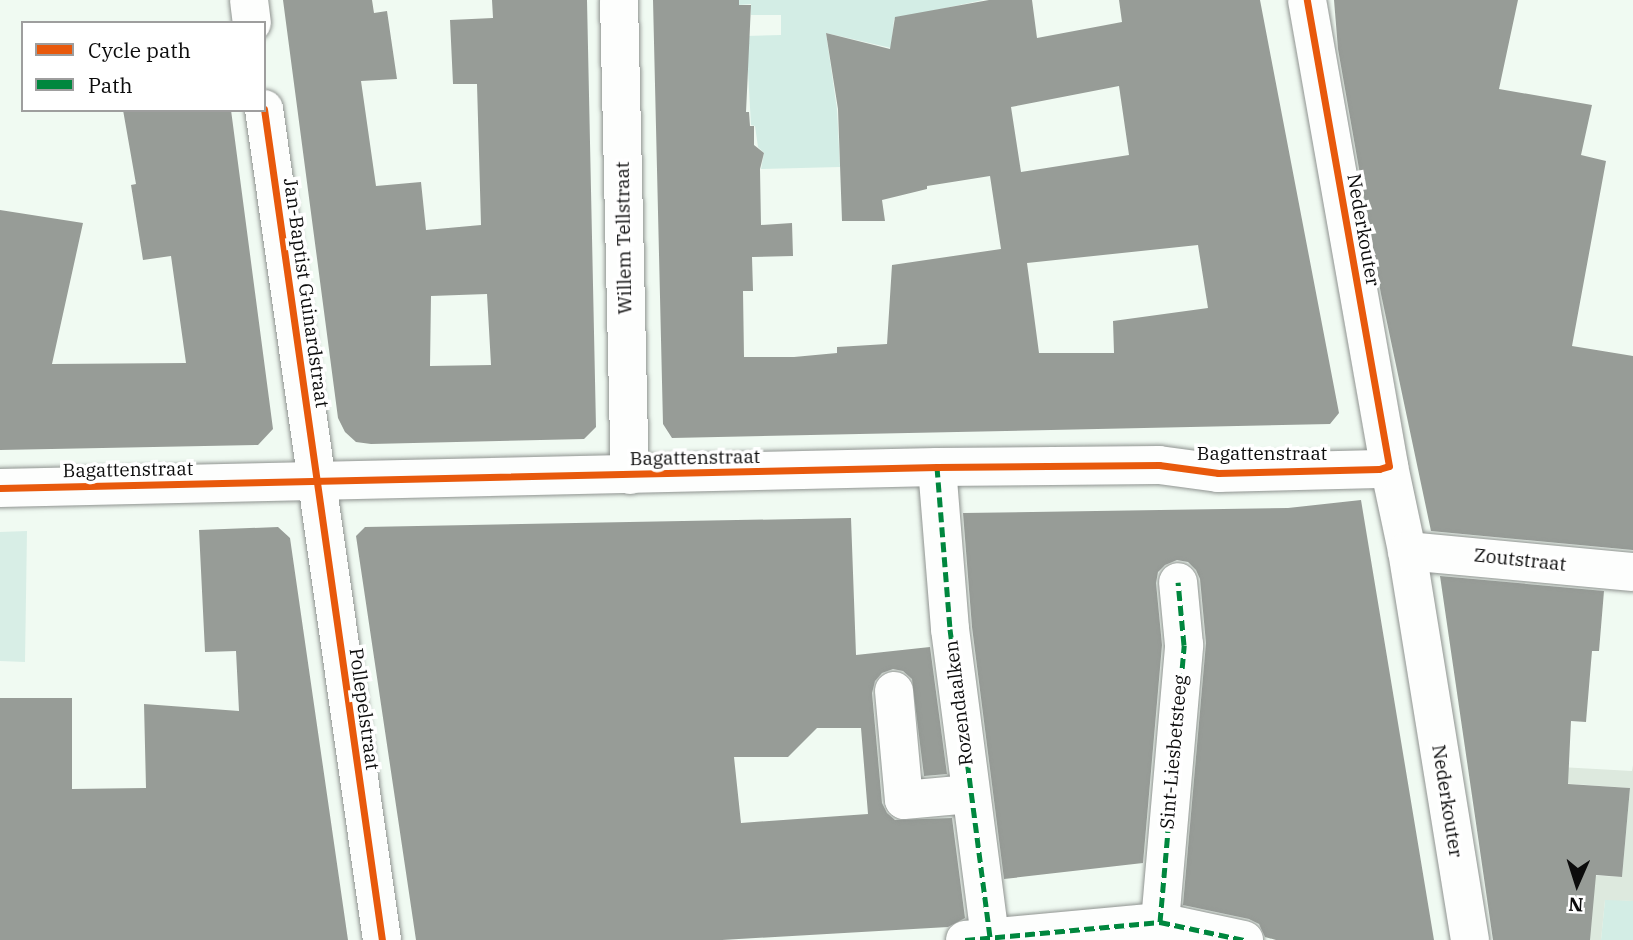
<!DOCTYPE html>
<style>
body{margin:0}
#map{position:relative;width:1633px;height:940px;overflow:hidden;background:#f0faf2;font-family:"IBM Plex Serif",serif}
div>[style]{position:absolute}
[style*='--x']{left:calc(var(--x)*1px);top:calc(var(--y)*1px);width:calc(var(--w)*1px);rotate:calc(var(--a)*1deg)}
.green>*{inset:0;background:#d3ede5}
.pitch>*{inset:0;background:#d8eee6}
.plaza>*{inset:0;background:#dde9de}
.building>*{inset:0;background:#979c97}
.roads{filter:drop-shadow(0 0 2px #8f9390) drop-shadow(0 0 2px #8f9390)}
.minor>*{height:38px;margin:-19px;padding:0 19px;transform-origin:19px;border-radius:19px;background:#fdfefd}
.quiet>*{height:5px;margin-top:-2.5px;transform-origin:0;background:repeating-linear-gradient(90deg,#00873e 0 10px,transparent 0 15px)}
.cycleway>*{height:7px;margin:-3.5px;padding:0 3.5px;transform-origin:3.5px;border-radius:3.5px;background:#e8590c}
span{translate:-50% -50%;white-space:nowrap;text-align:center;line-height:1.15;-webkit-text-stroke:7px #fff;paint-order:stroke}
.street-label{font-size:19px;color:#0c0c0c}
.legend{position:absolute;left:21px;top:21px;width:245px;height:91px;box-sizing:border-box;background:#fff;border:2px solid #9e9e9e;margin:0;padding:9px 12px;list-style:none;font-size:21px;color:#0c0c0c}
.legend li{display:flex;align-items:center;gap:14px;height:35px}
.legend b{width:35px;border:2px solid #9e9e9e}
.north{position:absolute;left:1542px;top:849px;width:70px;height:70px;-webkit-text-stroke:5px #fff;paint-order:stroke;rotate:183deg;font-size:19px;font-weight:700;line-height:28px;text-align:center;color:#0c0c0c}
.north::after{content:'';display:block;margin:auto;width:24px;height:32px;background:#0c0c0c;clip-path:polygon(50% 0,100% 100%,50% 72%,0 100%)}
</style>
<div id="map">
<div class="green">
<i style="clip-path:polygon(739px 0,983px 0,894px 19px,891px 48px,826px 33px,837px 109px,840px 167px,761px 169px,764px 153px,758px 147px,755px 126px,751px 125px,746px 36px,781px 35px,781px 15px,751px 15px,751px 4px,739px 5px)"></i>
<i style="clip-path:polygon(1605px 899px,1633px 901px,1633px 940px,1601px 940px)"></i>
</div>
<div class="pitch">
<i style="clip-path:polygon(27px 531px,25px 662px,0 661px,0 532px)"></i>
</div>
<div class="plaza">
<i style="clip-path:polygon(1633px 765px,1633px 901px,1605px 900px,1601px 940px,1590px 940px,1566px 874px,1622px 877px,1630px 788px,1559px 783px,1560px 767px,1632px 771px)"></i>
</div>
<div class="building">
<i style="clip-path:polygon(evenodd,283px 0,372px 0,374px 13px,387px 11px,397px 79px,361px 81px,376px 186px,421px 182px,426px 230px,481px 225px,477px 84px,453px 84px,450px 20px,493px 18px,492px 0,587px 0,596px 427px,584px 439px,371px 444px,356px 442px,345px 432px,338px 418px,283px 0,487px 294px,491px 365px,430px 366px,431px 296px,487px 294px)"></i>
<i style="clip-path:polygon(evenodd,653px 0,739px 0,739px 5px,751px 5px,746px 112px,749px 112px,750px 126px,754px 126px,754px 145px,764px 153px,760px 169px,761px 225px,792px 223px,793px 256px,752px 257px,753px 291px,743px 291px,744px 357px,794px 357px,837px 353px,837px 347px,887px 344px,892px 265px,1001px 249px,990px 176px,927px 186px,927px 189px,882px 200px,885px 221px,842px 221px,838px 109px,826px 33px,890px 49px,895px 17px,989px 0,1032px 0,1037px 38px,1122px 22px,1119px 0,1260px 0,1339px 413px,1330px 424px,672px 438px,663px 424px,653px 0,1119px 86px,1129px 155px,1021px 172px,1011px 107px,1119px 86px,653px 0,1198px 245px,1208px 308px,1113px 321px,1114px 353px,1039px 353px,1027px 263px,1198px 245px)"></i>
<i style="clip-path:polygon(1334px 0,1518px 0,1499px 89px,1592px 105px,1581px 155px,1606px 161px,1572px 346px,1633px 356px,1633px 550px,1431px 531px,1381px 294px,1338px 49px)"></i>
<i style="clip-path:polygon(123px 110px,231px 110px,273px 429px,258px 445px,0 450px,0 210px,83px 223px,52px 364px,186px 363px,171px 256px,143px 260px,131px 185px,136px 184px)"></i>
<i style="clip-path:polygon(1361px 500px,1434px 940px,1276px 940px,1265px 937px,1259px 924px,1249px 919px,1183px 905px,1206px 643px,1200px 579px,1196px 570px,1188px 562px,1177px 560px,1165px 565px,1158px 572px,1156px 583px,1162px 645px,1143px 863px,1004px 879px,972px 627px,963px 513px,1288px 508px)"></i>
<i style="clip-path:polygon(evenodd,851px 518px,856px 655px,930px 647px,947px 774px,924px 776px,912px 679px,903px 671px,893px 669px,882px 673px,875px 681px,872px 693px,882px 803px,887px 813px,895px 820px,952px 818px,965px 918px,948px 927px,722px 940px,416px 940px,356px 536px,365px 527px,851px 518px,817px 728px,861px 728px,868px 814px,741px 823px,734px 757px,788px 757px,817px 728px)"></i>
<i style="clip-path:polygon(278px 527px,290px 538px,348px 940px,0 940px,0 698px,72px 698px,72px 789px,146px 788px,144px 704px,239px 711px,236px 651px,205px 652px,199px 530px)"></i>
<i style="clip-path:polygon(1440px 576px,1604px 591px,1599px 651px,1592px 651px,1586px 722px,1571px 721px,1568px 784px,1630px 788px,1622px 877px,1596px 875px,1590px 940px,1493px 940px)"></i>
</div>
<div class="roads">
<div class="minor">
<i style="--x:249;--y:0;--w:23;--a:83"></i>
<i style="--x:619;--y:0;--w:475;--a:88.7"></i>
<i style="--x:1307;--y:0;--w:473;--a:80"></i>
<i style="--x:1389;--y:466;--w:87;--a:78"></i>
<i style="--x:1407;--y:551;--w:394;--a:80.8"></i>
<i style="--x:264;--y:109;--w:839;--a:81.92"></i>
<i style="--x:937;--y:467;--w:163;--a:85.4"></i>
<i style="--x:950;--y:629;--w:312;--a:82.6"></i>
<i style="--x:0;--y:488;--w:937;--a:-1.28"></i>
<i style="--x:937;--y:467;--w:222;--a:-0.5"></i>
<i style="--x:1159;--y:465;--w:60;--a:7.7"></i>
<i style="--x:1218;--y:473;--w:161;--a:-1.4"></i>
<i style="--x:1379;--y:469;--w:10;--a:-17"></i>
<i style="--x:1407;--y:551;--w:227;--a:5.3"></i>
<i style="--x:894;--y:691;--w:109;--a:84.8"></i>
<i style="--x:904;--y:800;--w:66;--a:-5.2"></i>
<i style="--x:1160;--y:922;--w:278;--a:-85"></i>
<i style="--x:1184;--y:645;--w:63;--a:-95.4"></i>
<i style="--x:965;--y:940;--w:196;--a:-5.3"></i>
<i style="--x:1160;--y:922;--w:86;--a:12.1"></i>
</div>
</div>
<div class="quiet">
<i style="--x:937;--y:467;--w:163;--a:85.4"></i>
<i style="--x:950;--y:629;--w:312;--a:82.6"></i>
<i style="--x:1160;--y:922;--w:278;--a:-85"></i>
<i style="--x:1184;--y:645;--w:63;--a:-95.4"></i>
<i style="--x:965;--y:940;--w:196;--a:-5.3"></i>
<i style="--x:1160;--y:922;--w:86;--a:12.1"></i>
</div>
<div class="cycleway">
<i style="--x:264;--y:109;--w:839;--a:81.92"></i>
<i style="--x:0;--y:488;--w:937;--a:-1.28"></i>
<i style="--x:937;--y:467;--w:222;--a:-0.5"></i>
<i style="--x:1159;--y:465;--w:60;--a:7.7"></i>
<i style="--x:1218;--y:473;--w:161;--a:-1.4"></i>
<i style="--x:1379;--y:469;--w:10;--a:-17"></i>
<i style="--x:1389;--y:466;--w:473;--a:-100"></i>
</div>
<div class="street-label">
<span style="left:1363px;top:230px;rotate:80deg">Nederkouter</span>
<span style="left:624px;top:238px;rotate:-91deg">Willem Tellstraat</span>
<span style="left:306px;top:293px;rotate:82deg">Jan-Baptist Guinardstraat</span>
<span style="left:1262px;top:454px">Bagattenstraat</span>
<span style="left:695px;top:458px;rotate:-1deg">Bagattenstraat</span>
<span style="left:128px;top:470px;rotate:-1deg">Bagattenstraat</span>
<span style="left:1520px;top:560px;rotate:6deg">Zoutstraat</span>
<span style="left:959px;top:703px;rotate:-97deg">Rozendaalken</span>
<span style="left:364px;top:709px;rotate:82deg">Pollepelstraat</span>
<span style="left:1174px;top:752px;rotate:-85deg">Sint-Liesbetsteeg</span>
<span style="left:1447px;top:801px;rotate:81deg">Nederkouter</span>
</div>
<ul class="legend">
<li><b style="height:9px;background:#e8590c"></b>Cycle path</li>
<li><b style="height:9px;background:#00873e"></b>Path</li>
</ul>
<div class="north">N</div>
</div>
